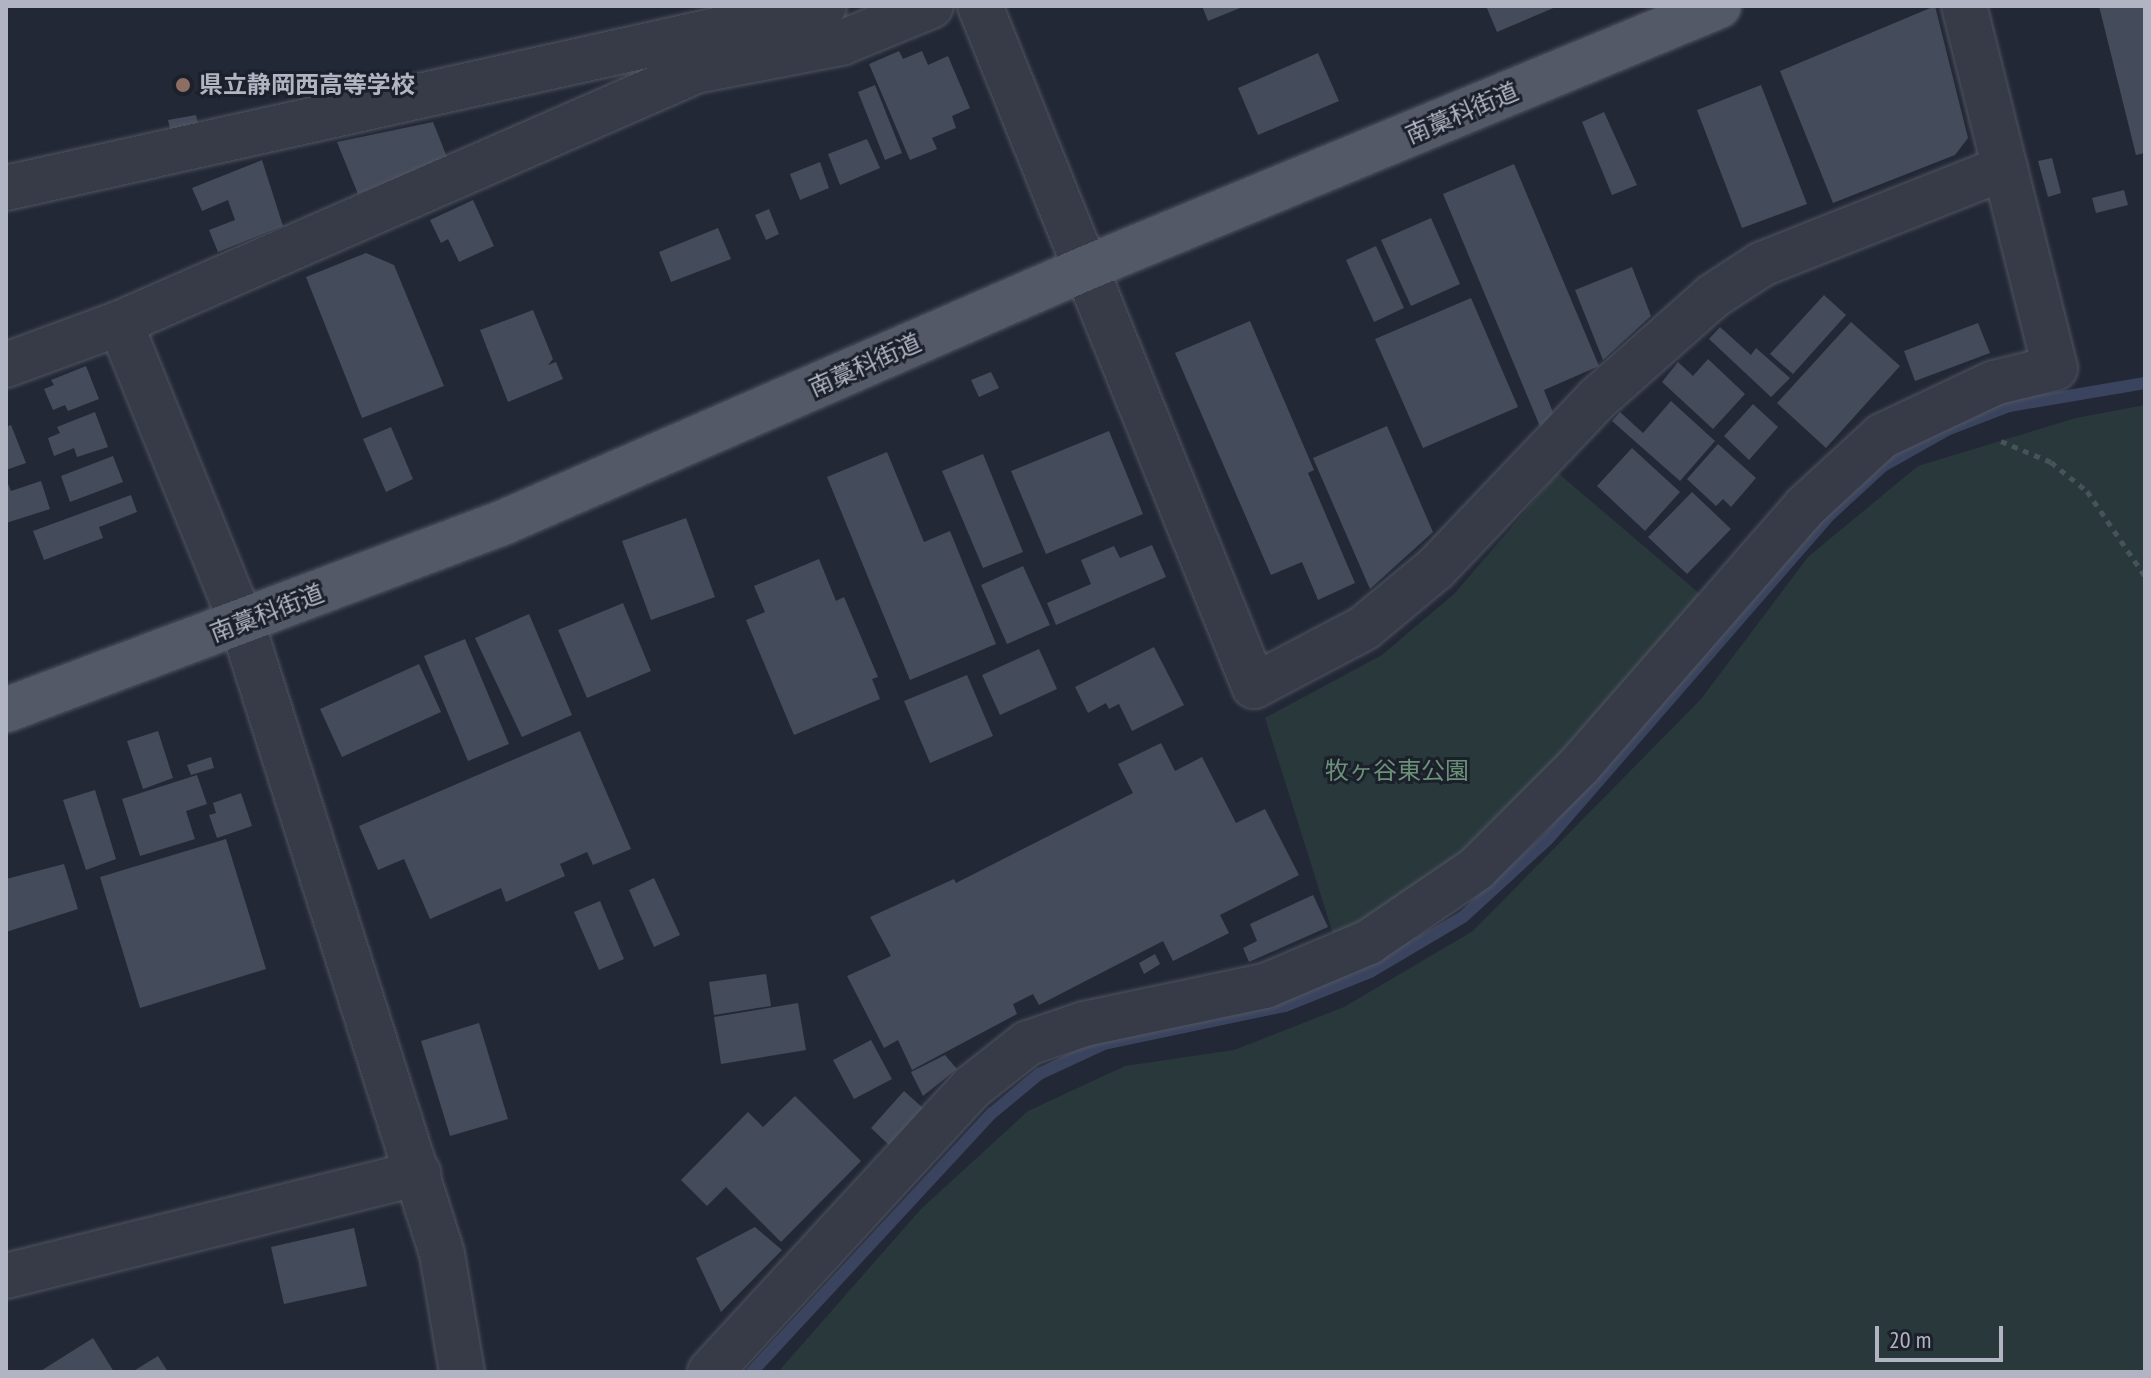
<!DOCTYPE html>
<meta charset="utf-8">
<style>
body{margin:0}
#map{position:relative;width:2151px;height:1378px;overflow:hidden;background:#232836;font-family:"PT Sans Narrow","Noto Sans JP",sans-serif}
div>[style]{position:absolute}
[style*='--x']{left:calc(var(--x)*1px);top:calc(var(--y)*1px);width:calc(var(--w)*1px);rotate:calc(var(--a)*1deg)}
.green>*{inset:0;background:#29383b}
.stream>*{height:12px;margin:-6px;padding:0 6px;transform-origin:6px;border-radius:6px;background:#3a445e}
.building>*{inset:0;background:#444b5b}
.path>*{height:5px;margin-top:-2.5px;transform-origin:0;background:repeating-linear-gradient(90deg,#465459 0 6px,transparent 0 12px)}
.roads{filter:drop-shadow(0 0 2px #515561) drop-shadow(0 0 2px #515561)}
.minor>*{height:44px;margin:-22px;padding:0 22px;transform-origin:22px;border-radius:22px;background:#363b47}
.major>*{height:44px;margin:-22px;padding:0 22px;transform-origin:22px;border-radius:22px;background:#545967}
.dots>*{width:22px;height:22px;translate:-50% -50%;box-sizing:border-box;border:4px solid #1c202b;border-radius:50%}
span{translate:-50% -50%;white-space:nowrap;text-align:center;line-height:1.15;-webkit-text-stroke:6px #1c202b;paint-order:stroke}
.poi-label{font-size:24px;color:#b1b5c3;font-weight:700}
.left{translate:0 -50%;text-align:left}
.street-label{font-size:24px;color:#b1b5c3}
.park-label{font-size:24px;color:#6b9179}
.frame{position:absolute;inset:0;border:8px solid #b1b5c3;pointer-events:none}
.scale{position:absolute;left:1875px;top:1326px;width:128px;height:36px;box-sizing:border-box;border:4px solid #b1b5c3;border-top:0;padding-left:10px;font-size:24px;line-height:28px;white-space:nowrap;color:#b1b5c3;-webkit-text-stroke:6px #1c202b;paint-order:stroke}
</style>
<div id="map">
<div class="green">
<i style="clip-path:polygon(2145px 405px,2145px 1372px,778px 1372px,921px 1209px,1028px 1111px,1125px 1066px,1234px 1050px,1344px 1007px,1473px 931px,1701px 699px,1808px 557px,1918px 466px,2076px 418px)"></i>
<i style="clip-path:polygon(1558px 473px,1707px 600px,1469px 856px,1335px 940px,1265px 718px,1382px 655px,1454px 594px)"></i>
</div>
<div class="stream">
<i style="--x:752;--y:1372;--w:352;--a:-47.2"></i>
<i style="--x:991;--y:1114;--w:62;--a:-39.8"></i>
<i style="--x:1039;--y:1074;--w:72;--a:-24.8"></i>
<i style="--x:1104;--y:1044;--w:185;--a:-11.9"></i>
<i style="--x:1285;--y:1006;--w:92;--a:-21.8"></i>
<i style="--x:1370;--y:972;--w:108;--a:-30.6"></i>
<i style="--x:1463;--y:917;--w:115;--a:-42.5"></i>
<i style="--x:1548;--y:839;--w:431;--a:-49"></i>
<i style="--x:1831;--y:514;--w:71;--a:-42.7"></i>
<i style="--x:1883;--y:466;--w:73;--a:-29.4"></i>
<i style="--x:1947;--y:430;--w:66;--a:-21.2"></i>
<i style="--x:2009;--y:406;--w:138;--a:-9.6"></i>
</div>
<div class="building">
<i style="clip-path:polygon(1202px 6px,1245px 6px,1208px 21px)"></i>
<i style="clip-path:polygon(1486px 6px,1558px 6px,1497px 32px)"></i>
<i style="clip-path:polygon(1935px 6px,1968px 138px,1955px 155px,1833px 203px,1780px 71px)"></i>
<i style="clip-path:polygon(2099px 6px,2145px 6px,2145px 153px,2136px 155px)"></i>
<i style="clip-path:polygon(899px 51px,903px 59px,922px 51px,928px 65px,948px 56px,970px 108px,952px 116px,956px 128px,932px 138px,937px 149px,910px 160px,869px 64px)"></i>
<i style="clip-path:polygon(1318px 53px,1339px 101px,1258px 135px,1238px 88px)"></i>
<i style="clip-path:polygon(875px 85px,902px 153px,885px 160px,858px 92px)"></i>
<i style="clip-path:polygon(1761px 85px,1807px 204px,1742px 228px,1697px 110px)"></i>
<i style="clip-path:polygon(1604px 112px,1637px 185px,1612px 195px,1582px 122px)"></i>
<i style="clip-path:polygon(196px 115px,199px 127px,171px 133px,168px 120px)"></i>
<i style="clip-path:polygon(433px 122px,447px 157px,358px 194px,337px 142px)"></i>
<i style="clip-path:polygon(867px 139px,880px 168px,840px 185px,828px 154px)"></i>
<i style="clip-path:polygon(2052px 158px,2061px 193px,2048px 197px,2038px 161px)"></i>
<i style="clip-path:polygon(262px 160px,283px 226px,218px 252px,209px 230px,235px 220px,228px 200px,202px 211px,192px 188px)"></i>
<i style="clip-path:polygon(820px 162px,829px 188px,800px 200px,790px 174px)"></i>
<i style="clip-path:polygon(1514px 164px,1599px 366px,1544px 390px,1554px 415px,1541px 429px,1443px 194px)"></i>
<i style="clip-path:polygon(2124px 190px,2128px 205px,2096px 213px,2092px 198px)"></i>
<i style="clip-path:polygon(473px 200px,494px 246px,459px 262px,448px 239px,441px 243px,430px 220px)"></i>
<i style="clip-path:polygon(769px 209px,779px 234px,766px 240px,755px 215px)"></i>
<i style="clip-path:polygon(1431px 218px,1460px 284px,1411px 306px,1381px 240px)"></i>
<i style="clip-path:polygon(718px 228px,731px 259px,671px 282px,659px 252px)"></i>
<i style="clip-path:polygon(1376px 246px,1404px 308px,1374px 322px,1346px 260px)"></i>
<i style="clip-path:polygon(366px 253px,394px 265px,444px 386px,362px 418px,306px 277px)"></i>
<i style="clip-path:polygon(1632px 267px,1651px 316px,1603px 360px,1575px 290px)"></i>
<i style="clip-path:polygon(1824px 295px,1846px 315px,1793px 374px,1770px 354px)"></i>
<i style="clip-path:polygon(1471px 298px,1518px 407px,1423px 448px,1375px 339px)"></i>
<i style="clip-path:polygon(533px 310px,553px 359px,548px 365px,556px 362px,563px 379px,508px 402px,480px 330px)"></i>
<i style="clip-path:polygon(1250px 321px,1314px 470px,1308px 473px,1355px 583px,1318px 600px,1302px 562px,1271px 575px,1175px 353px)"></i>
<i style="clip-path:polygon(1851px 322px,1900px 366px,1826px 448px,1777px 403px)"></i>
<i style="clip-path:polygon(1978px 323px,1990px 353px,1915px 381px,1904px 351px)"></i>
<i style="clip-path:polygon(1720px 327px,1751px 355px,1756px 348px,1790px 378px,1771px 397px,1709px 339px)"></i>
<i style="clip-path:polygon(1708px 359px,1745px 394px,1713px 429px,1662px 382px,1678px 362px,1693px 376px)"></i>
<i style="clip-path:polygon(86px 366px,99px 399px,68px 411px,65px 405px,53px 410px,44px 389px,54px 385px,51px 380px)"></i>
<i style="clip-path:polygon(991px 372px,999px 388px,979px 397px,971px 380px)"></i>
<i style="clip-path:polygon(1671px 401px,1715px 441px,1680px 481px,1612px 421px,1620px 412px,1643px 433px)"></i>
<i style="clip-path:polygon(1753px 404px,1778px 427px,1749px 460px,1724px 436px)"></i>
<i style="clip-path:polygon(95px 412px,108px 447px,77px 457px,74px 448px,54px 456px,48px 438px,60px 433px,57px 427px)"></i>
<i style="clip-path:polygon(11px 425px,26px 463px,6px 470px,6px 427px)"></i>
<i style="clip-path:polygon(1387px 426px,1433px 532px,1370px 589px,1313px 458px)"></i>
<i style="clip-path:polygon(391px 427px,413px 479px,386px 492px,363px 439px)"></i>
<i style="clip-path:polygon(1109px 431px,1143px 514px,1046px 554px,1011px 471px)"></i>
<i style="clip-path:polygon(1718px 444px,1756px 478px,1731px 507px,1723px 499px,1716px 506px,1687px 479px)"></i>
<i style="clip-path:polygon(1632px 448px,1680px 492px,1645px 531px,1597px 486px)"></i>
<i style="clip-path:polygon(887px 452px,924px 542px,950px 531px,996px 644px,910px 680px,827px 477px)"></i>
<i style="clip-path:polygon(983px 454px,1023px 552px,983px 568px,942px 471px)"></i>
<i style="clip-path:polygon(113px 456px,123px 482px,70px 502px,61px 476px)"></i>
<i style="clip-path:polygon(6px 479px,11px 491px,41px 481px,50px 509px,6px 523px)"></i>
<i style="clip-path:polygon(1692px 492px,1731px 529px,1687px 574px,1648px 537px)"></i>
<i style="clip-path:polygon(131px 495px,137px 512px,99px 527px,103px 538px,44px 560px,33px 531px)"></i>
<i style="clip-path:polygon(686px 518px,715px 597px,651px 620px,622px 541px)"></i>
<i style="clip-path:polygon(1152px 545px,1166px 577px,1056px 625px,1047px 603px,1091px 584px,1081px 560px,1114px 546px,1120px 558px)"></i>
<i style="clip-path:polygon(819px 559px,836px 601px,844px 597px,878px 677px,872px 679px,880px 699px,794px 735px,746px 620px,765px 612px,754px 586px)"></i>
<i style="clip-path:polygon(1023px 566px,1050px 625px,1007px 644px,981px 585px)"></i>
<i style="clip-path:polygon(623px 603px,651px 671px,587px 698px,558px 630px)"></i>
<i style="clip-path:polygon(529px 614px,572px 715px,522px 737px,475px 638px)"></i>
<i style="clip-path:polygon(465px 639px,509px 744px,468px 761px,424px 656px)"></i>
<i style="clip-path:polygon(1154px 647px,1184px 705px,1132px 731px,1119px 704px,1109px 709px,1106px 703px,1088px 713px,1075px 687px)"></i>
<i style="clip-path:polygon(1039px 649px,1057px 689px,1000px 715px,982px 675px)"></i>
<i style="clip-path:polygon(419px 664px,441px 712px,342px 757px,320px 709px)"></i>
<i style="clip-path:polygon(967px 675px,993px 736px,930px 763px,904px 701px)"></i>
<i style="clip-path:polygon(158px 731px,173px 778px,143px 789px,127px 741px)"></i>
<i style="clip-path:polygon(580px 731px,631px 849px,593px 865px,587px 852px,560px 864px,565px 876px,506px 902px,501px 888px,430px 919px,404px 859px,378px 870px,359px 826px)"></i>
<i style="clip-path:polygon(1161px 743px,1175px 771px,1202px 757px,1236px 823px,1265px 809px,1299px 875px,1220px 915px,1229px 933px,1173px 961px,1163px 941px,1039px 1005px,1033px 994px,1013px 1004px,1017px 1014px,912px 1070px,898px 1040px,884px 1048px,847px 976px,891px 956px,870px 917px,954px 879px,956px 883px,1133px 793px,1118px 764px)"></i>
<i style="clip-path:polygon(211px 757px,214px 768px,191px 775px,187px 765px)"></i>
<i style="clip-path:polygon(197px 775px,207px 804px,186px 811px,195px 839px,140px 856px,122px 799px)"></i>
<i style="clip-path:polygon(95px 790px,116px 859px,86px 870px,63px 800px)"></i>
<i style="clip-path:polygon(241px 793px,252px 826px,217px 838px,209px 815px,216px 813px,213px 803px)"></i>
<i style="clip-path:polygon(226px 839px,266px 969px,140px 1008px,100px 877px)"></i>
<i style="clip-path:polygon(64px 864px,78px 909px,6px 932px,6px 879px)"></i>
<i style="clip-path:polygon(654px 878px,680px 935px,654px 947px,629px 890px)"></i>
<i style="clip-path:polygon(1313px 895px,1328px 927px,1249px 962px,1243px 948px,1257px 941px,1250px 924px)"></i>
<i style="clip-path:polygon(600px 901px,624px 959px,599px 970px,574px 912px)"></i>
<i style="clip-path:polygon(1155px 954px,1160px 964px,1144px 974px,1139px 963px)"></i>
<i style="clip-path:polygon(766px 974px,771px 1006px,714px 1015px,709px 982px)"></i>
<i style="clip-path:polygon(798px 1003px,806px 1050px,721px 1064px,714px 1017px)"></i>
<i style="clip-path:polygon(479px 1023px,508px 1119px,450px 1136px,421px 1041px)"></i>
<i style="clip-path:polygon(871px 1040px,892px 1079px,854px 1099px,833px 1060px)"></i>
<i style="clip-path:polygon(945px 1055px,957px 1069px,923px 1096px,911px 1072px)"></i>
<i style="clip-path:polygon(904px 1091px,923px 1108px,889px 1145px,871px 1128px)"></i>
<i style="clip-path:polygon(795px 1096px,861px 1161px,781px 1242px,726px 1187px,707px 1206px,681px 1180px,748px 1112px,763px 1127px)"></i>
<i style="clip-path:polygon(755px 1227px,782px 1250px,721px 1312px,696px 1258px)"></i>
<i style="clip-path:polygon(354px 1228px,367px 1286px,284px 1304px,271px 1247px)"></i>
<i style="clip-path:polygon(93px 1338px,114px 1372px,39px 1372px)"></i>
<i style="clip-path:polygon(158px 1356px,168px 1372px,132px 1372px)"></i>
</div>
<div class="path">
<i style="--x:2001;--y:441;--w:54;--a:22.8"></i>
<i style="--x:2051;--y:462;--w:46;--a:38.9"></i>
<i style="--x:2087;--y:491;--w:103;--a:55.7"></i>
</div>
<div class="roads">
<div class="minor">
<i style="--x:980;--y:6;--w:733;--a:68.05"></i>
<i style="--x:1254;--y:686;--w:124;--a:-27.8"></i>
<i style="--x:1364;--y:628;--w:94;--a:-39.8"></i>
<i style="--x:1436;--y:568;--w:233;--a:-46.4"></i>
<i style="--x:1597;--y:399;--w:155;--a:-41.6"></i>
<i style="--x:1713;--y:296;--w:59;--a:-33.1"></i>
<i style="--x:1762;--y:264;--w:261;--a:-21.6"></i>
<i style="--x:6;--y:188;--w:838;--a:-12.54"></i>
<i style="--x:120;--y:323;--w:324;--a:67.9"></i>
<i style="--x:242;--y:623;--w:662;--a:72.41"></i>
<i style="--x:442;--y:1254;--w:120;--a:80.4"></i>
<i style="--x:6;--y:365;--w:121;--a:-20.2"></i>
<i style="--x:120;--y:323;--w:629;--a:-23.63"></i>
<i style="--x:696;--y:71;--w:148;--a:-10.9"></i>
<i style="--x:841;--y:43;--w:97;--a:-22.3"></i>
<i style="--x:6;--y:1276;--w:425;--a:-14"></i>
<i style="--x:710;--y:1372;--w:387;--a:-47.4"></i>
<i style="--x:972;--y:1087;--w:71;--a:-38.2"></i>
<i style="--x:1028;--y:1043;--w:59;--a:-18.7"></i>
<i style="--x:1084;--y:1024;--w:185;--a:-11.9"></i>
<i style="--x:1265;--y:986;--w:113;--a:-22.9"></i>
<i style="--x:1369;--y:942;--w:130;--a:-34.3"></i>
<i style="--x:1476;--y:869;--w:147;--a:-45"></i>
<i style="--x:1580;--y:765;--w:342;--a:-48.9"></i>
<i style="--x:1805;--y:507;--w:105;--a:-42.7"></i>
<i style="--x:1882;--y:436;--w:124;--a:-25.3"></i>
<i style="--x:1994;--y:383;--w:63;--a:-13.8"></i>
<i style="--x:2055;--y:368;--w:373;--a:-104.1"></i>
</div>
<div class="major">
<i style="--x:6;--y:710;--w:530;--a:-20.66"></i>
<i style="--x:502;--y:523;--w:635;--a:-23.58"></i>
<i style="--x:1084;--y:269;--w:687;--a:-22.5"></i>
</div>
</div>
<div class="dots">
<i style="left:183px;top:85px;background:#8d6e63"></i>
</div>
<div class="poi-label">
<span class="left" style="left:199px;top:85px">県立静岡西高等学校</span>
</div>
<div class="street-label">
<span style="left:1462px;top:113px;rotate:-23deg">南藁科街道</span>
<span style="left:865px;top:365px;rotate:-24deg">南藁科街道</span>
<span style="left:267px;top:613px;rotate:-21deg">南藁科街道</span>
</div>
<div class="park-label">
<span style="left:1397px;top:771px">牧ヶ谷東公園</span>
</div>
<div class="frame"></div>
<div class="scale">20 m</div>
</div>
